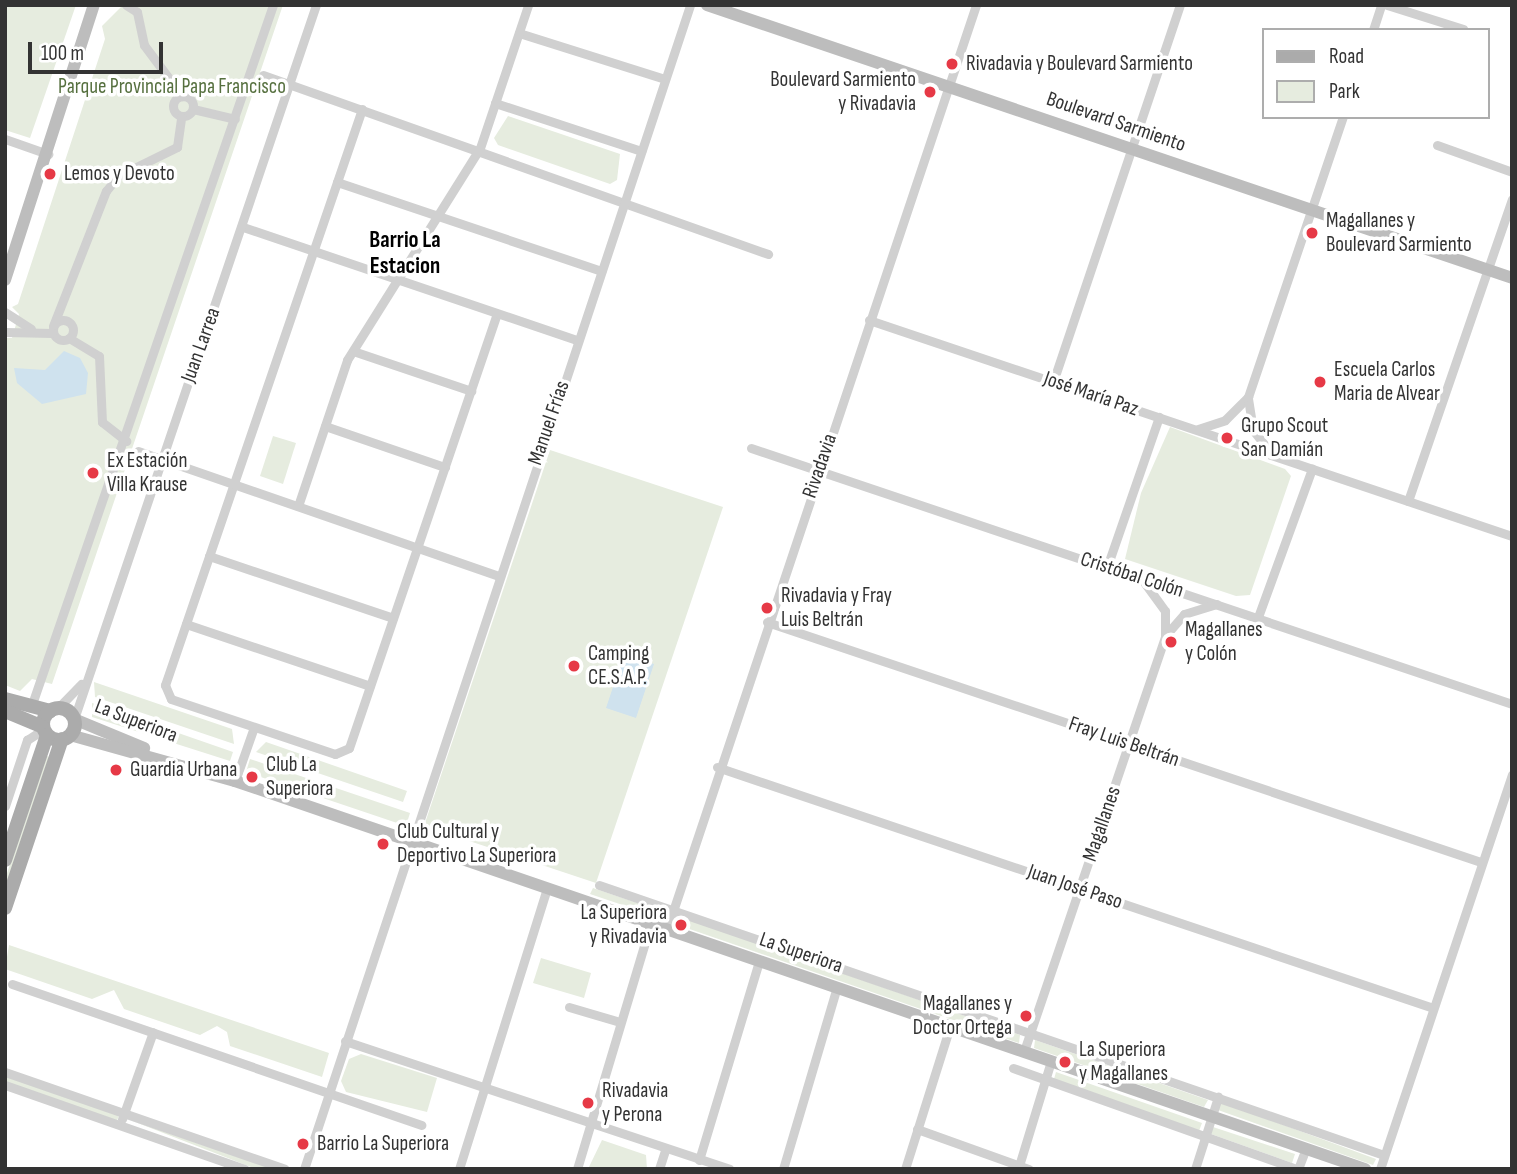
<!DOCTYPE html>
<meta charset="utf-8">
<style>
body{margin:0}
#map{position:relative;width:1517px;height:1174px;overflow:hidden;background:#fff;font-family:"Sofia Sans Condensed",sans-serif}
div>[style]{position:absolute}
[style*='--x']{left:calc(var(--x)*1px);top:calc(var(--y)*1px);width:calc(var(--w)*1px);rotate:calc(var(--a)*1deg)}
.green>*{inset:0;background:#e6ecdf}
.water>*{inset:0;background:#cfe2ee}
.street>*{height:9px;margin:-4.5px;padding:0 4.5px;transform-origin:4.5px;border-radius:4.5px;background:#d0d0d0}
.street>.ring{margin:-4.5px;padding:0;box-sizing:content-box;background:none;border:9px solid #d0d0d0;border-radius:50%}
.secondary>*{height:12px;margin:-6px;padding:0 6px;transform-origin:6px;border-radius:6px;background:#bdbdbd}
.primary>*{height:14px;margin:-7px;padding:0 7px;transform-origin:7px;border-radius:7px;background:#ababab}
.primary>.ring{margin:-7px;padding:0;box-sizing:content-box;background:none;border:14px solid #ababab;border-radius:50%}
.dots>*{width:19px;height:19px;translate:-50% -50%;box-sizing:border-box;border:4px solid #fff;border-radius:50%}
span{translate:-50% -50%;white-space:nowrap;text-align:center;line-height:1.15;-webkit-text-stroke:7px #fff;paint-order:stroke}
.poi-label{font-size:21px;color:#333}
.left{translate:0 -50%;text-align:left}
.right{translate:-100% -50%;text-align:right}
.park-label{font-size:21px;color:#56703f}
.street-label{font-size:21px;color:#333}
.neighbourhood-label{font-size:23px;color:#000;font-weight:700}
.frame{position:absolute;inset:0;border:7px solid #333;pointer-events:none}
.legend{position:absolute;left:1262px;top:28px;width:228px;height:91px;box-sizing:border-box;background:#fff;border:2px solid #adadad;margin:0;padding:9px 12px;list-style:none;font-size:21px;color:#333}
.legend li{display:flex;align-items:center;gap:14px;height:35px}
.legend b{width:35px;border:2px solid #adadad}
.scale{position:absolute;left:28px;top:42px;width:135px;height:32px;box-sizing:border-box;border:4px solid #333;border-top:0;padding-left:9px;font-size:21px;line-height:24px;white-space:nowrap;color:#333;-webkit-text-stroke:5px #fff;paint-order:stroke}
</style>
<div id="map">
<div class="green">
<i style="clip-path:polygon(5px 5px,76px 5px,30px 138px,5px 130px)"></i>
<i style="clip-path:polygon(123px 5px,283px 5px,52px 684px,32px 679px,20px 691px,5px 685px,5px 338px,12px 338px,19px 314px,12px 307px,18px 304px,105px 39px,102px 26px)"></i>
<i style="clip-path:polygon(508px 116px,620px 154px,617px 180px,610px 184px,498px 145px,494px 138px)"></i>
<i style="clip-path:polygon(1170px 427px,1285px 469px,1291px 476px,1250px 595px,1236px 596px,1125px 559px,1141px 493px)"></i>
<i style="clip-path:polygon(273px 436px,296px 443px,283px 484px,260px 476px)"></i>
<i style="clip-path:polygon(550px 450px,723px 507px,596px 883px,424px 826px)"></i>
<i style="clip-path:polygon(94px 682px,232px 729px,234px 744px,95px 697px)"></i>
<i style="clip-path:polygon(92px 703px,233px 752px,230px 761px,92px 717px)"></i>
<i style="clip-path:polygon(266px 742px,407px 791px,403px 802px,256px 752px)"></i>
<i style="clip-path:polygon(47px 756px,49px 757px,5px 889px,5px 879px)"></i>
<i style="clip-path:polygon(250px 759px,410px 813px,406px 826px,246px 772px)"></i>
<i style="clip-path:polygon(593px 888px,664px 912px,661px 918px,590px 894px)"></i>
<i style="clip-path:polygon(678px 916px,1020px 1035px,1019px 1043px,675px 924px)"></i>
<i style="clip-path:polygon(9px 945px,329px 1053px,322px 1077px,230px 1046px,227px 1032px,217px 1026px,200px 1035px,124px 1009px,114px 990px,92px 999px,5px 969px)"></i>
<i style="clip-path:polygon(541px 958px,591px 973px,584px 998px,533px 983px)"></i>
<i style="clip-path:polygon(1035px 1040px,1208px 1100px,1204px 1107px,1034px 1048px)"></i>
<i style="clip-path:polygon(361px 1054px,437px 1078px,427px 1112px,346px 1092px,341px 1081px,349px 1059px)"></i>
<i style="clip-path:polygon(1056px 1072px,1202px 1123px,1199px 1131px,1054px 1079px)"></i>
<i style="clip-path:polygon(5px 1076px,119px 1115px,117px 1121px,5px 1082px)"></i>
<i style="clip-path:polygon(1221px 1102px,1376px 1159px,1373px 1165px,1218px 1110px)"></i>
<i style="clip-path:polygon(130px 1120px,273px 1169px,256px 1169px)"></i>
<i style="clip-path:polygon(1213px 1127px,1295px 1154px,1292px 1163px,1211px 1134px)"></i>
<i style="clip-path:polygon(602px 1140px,646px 1155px,647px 1169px,588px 1169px)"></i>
</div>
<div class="water">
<i style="clip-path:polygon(64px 351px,80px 358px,88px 373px,86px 394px,42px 404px,17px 383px,14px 368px,45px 370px)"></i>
<i style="clip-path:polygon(624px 654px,654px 664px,636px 718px,606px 708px)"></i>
</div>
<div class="street">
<i style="--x:126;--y:5;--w:13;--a:32"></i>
<i style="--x:137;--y:12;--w:34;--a:78"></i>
<i style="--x:144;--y:45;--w:64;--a:53.3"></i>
<i style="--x:1387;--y:5;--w:80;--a:17.5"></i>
<i style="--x:1373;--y:30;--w:26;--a:-72"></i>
<i style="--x:519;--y:33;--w:153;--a:17.5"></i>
<i style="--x:263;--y:75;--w:536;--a:19.52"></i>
<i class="ring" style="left:173px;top:96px;width:11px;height:11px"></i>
<i style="--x:495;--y:103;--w:154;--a:18.2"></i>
<i style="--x:193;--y:109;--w:43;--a:13.4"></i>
<i style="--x:362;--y:109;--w:609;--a:108.88"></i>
<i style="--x:165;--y:685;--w:15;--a:67"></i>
<i style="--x:171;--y:699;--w:173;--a:18.5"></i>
<i style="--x:335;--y:754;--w:15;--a:-23"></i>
<i style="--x:349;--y:748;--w:459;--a:-71.2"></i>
<i style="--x:5;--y:139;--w:46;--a:19.2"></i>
<i style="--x:1437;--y:145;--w:80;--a:19.8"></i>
<i style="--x:337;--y:182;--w:279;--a:18.6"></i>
<i style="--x:243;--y:227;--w:353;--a:18.7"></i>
<i style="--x:5;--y:312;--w:31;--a:33"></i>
<i class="ring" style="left:53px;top:320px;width:11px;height:11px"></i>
<i style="--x:869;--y:320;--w:678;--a:18.57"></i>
<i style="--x:53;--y:326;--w:145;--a:-68.6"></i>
<i style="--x:106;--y:191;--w:19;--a:-51"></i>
<i style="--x:118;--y:176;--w:66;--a:-26.2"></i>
<i style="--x:177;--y:147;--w:30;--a:-82"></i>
<i style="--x:5;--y:332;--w:47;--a:1.2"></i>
<i style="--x:69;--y:338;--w:35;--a:31"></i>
<i style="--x:99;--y:356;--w:66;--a:87.4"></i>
<i style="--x:102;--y:422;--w:31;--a:38"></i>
<i style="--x:353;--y:351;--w:125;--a:18.7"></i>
<i style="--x:1053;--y:382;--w:398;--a:-71.4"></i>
<i style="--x:325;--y:426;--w:127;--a:18.9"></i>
<i style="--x:1198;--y:429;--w:28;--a:-18"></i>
<i style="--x:1225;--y:420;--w:33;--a:-45"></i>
<i style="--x:751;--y:448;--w:803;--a:18.59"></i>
<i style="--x:138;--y:451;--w:381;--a:19.1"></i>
<i style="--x:1271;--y:453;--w:29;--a:-128"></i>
<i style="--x:1253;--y:430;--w:33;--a:-99"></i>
<i style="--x:1248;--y:397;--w:296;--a:-71.3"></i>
<i style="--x:1408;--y:501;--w:319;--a:-71"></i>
<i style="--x:298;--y:506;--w:154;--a:-71.4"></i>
<i style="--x:347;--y:360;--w:250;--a:-57.9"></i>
<i style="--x:480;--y:148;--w:151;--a:-71.4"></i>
<i style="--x:209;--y:556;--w:194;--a:18.6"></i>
<i style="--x:1107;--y:567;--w:159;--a:-70.9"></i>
<i style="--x:1144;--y:582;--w:36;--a:54"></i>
<i style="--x:1165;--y:611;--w:23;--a:90"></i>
<i style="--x:1258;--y:617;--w:158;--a:-70"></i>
<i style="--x:767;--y:622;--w:753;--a:18.58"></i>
<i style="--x:186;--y:624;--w:194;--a:18.6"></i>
<i style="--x:31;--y:707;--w:743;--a:-70.98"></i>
<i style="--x:57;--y:709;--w:35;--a:-46"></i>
<i style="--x:74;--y:719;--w:754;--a:-71.28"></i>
<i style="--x:717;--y:767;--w:755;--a:18.6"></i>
<i style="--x:235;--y:781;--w:57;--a:-70.6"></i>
<i style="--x:5;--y:806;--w:70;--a:-71.6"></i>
<i style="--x:27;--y:740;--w:20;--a:-33"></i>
<i style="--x:599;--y:885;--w:830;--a:18.98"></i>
<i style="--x:667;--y:929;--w:974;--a:-71.51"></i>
<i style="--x:12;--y:984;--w:433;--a:19"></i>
<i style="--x:569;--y:1007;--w:53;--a:16.4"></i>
<i style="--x:345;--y:1041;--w:405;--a:18.4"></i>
<i style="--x:1024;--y:1051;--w:438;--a:-71.2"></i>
<i style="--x:1165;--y:636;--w:29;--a:-49"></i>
<i style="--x:1184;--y:614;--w:34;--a:-17"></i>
<i style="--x:1013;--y:1068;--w:300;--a:19.6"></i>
<i style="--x:5;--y:1072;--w:296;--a:19.1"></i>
<i style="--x:5;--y:1085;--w:254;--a:19.3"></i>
<i style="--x:122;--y:1119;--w:92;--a:-70.4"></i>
<i style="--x:917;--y:1129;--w:119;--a:19.7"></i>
<i style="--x:699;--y:1160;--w:208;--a:-73.2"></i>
<i style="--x:304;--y:1169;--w:1226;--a:-71.65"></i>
<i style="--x:459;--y:1169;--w:294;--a:-72.6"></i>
<i style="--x:577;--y:1169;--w:257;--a:-73.3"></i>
<i style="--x:659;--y:1169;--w:20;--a:-72"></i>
<i style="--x:783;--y:1169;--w:190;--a:-73.5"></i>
<i style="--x:905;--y:1169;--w:150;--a:-72.5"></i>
<i style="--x:1018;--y:1169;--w:113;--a:-73"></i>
<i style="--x:1195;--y:1169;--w:76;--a:-72.3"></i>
<i style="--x:1298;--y:1169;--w:22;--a:-69"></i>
<i style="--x:1380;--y:1169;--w:416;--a:-71.5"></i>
</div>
<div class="secondary">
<i style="--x:707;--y:5;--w:850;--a:18.73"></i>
<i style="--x:5;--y:280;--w:289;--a:-72.1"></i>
<i style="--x:74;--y:719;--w:76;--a:22.5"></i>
<i style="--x:70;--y:735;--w:171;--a:15.6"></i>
<i style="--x:235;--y:781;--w:1195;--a:18.95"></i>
</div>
<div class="primary">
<i style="--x:5;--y:699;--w:47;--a:14.9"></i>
<i class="ring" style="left:43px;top:708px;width:18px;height:18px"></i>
<i style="--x:5;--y:711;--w:41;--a:22.8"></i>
<i style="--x:5;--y:860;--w:132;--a:-71.4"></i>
<i style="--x:5;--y:908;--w:178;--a:-71.4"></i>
</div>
<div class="dots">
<i style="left:952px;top:64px;background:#e63946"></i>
<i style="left:930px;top:92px;background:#e63946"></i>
<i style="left:50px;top:174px;background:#e63946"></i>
<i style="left:1312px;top:233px;background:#e63946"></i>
<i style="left:1320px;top:382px;background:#e63946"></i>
<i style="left:1227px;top:438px;background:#e63946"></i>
<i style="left:93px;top:473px;background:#e63946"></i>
<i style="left:767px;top:608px;background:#e63946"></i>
<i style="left:1171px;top:642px;background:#e63946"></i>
<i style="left:574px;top:666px;background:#e63946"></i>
<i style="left:116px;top:770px;background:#e63946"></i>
<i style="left:252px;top:777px;background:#e63946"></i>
<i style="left:383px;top:844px;background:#e63946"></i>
<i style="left:681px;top:925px;background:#e63946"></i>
<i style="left:1026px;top:1016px;background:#e63946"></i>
<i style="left:1065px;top:1062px;background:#e63946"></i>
<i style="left:588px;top:1103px;background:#e63946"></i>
<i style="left:303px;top:1144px;background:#e63946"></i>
</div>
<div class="poi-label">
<span class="left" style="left:966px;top:64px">Rivadavia y Boulevard Sarmiento</span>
<span class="right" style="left:916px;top:92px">Boulevard Sarmiento<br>y Rivadavia</span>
<span class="left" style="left:64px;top:174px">Lemos y Devoto</span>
<span class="left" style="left:1326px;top:233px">Magallanes y<br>Boulevard Sarmiento</span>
<span class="left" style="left:1334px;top:382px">Escuela Carlos<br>Maria de Alvear</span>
<span class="left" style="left:1241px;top:438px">Grupo Scout<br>San Damián</span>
<span class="left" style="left:107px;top:473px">Ex Estación<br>Villa Krause</span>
<span class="left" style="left:781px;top:608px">Rivadavia y Fray<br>Luis Beltrán</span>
<span class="left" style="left:1185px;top:642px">Magallanes<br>y Colón</span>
<span class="left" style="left:588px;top:666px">Camping<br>CE.S.A.P.</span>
<span class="left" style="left:266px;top:777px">Club La<br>Superiora</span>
<span class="left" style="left:130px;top:770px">Guardia Urbana</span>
<span class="left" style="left:397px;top:844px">Club Cultural y<br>Deportivo La Superiora</span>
<span class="right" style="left:667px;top:925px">La Superiora<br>y Rivadavia</span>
<span class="right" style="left:1012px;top:1016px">Magallanes y<br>Doctor Ortega</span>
<span class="left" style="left:1079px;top:1062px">La Superiora<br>y Magallanes</span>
<span class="left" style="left:602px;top:1103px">Rivadavia<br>y Perona</span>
<span class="left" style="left:317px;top:1144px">Barrio La Superiora</span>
</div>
<div class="park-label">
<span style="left:172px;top:87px">Parque Provincial Papa Francisco</span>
</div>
<div class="street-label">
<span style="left:1116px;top:122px;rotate:19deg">Boulevard Sarmiento</span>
<span style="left:201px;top:345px;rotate:-70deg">Juan Larrea</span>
<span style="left:1091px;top:394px;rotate:19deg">José María Paz</span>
<span style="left:549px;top:423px;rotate:-71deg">Manuel Frías</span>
<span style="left:820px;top:466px;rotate:-71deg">Rivadavia</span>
<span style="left:1132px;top:575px;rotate:18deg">Cristóbal Colón</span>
<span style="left:136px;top:721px;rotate:21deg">La Superiora</span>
<span style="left:1124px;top:742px;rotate:19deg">Fray Luis Beltrán</span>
<span style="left:1102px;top:824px;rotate:-71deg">Magallanes</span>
<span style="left:1075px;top:887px;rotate:19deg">Juan José Paso</span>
<span style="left:801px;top:953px;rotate:19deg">La Superiora</span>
</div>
<div class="neighbourhood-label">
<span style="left:405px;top:253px">Barrio La<br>Estacion</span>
</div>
<div class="frame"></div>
<ul class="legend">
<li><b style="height:9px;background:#ababab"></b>Road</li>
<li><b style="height:19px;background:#e6ecdf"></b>Park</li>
</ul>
<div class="scale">100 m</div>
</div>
